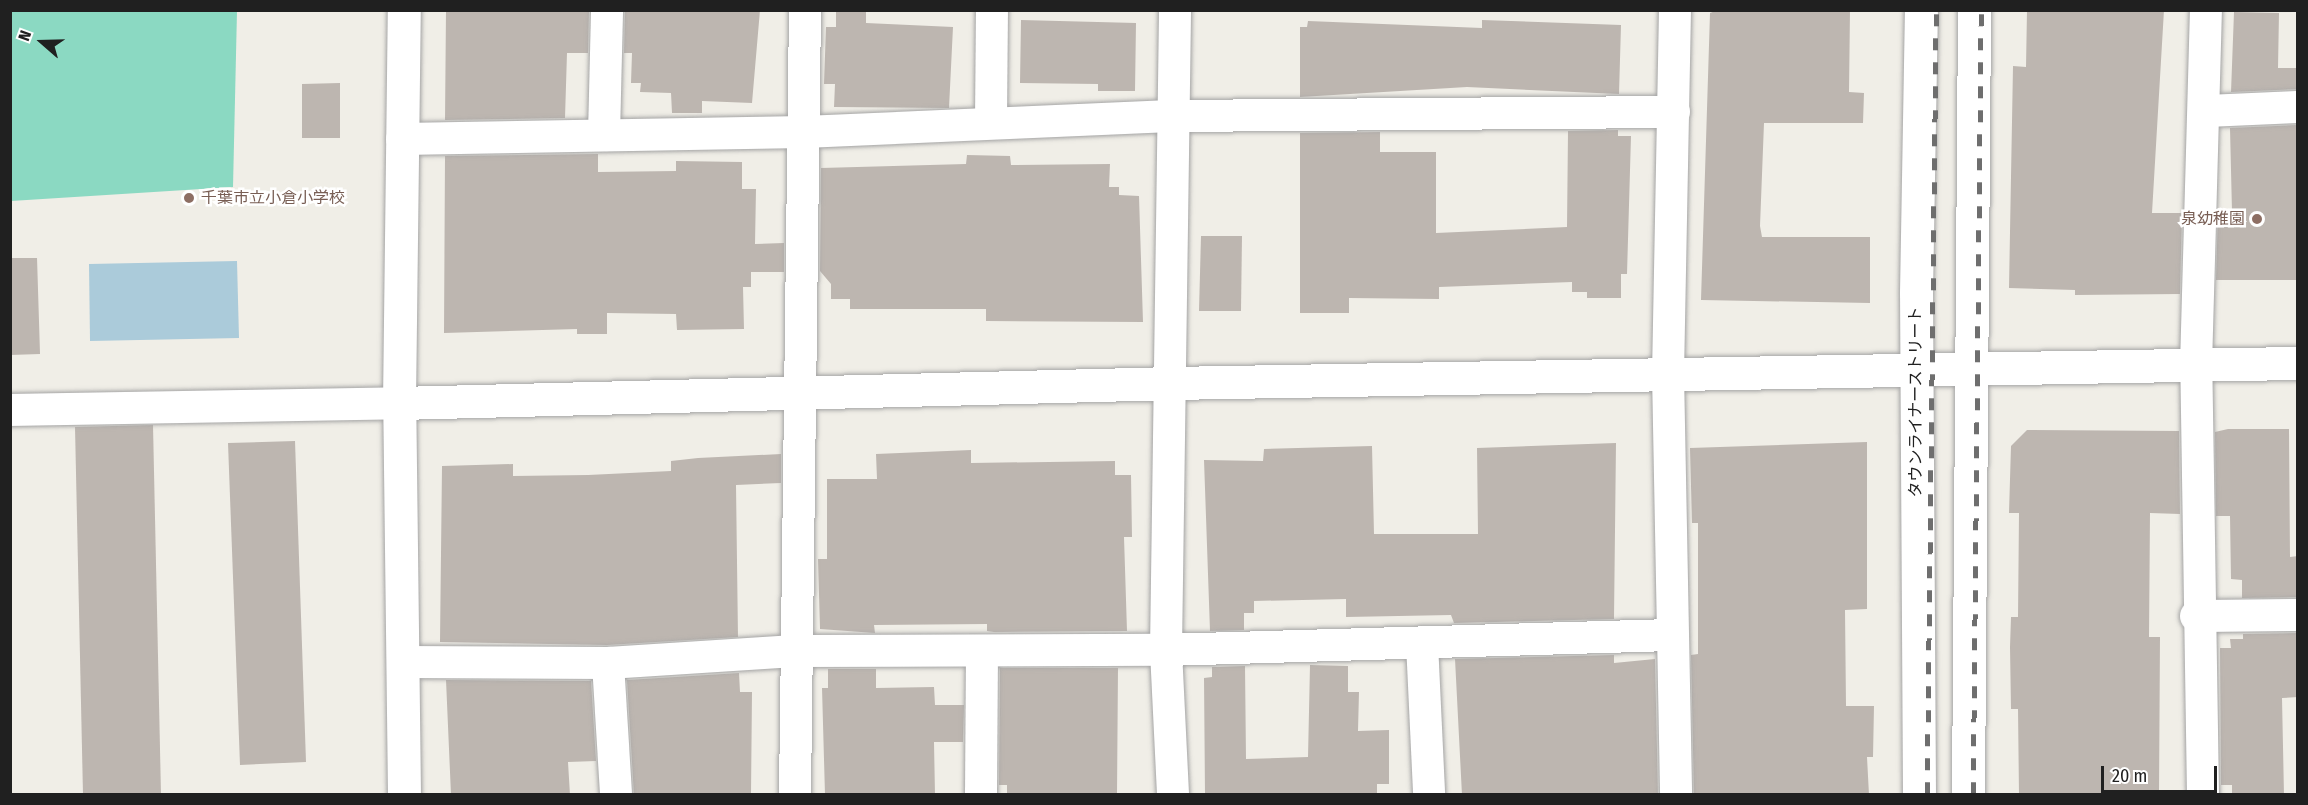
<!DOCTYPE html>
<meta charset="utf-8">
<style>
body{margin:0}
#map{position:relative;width:2308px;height:805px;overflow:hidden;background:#f0eee7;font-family:"Fira Sans Condensed","Noto Sans JP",sans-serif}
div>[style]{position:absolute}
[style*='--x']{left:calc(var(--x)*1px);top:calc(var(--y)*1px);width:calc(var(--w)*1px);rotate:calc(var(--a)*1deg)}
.pitch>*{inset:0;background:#8bd9c2}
.water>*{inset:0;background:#abcbda}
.building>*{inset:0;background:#bdb6b0}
.roads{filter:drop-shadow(0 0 2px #a4a4a4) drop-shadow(0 0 2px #a4a4a4)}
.minor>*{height:32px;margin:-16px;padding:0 16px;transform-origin:16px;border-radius:16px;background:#fff}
.tertiary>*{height:33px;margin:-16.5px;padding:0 16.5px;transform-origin:16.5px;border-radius:16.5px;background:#fff}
.rail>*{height:4.5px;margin-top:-2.25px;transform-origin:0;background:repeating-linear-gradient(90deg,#6e6e6e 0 12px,transparent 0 24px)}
.dots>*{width:16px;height:16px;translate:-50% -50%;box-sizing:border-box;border:3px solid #fff;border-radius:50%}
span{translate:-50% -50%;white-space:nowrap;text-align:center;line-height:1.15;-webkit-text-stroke:5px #fff;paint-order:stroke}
.education-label{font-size:16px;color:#785e54}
.left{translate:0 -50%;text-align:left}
.right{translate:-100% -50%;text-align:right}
.street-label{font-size:16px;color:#202020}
.frame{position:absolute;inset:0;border:12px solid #202020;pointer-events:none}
.north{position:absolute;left:12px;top:12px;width:60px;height:60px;-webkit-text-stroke:4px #fff;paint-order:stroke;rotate:290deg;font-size:16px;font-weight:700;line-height:24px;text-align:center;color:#202020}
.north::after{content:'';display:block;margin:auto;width:21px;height:27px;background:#202020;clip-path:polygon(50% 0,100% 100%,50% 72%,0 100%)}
.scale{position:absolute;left:2101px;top:766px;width:116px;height:27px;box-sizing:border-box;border:3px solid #202020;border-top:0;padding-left:8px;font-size:18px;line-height:21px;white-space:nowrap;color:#202020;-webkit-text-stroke:4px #fff;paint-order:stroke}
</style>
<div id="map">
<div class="pitch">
<i style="clip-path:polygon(11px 10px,237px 11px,233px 187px,11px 201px)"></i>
</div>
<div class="water">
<i style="clip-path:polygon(237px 261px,239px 338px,90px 341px,89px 264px)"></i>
</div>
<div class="building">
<i style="clip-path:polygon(446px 10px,589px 10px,588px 53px,567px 53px,565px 118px,445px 120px)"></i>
<i style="clip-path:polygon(625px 10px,760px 10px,752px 103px,702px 101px,702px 113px,672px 113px,671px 93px,640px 92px,641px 83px,631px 83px,632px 53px,624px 53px)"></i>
<i style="clip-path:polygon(836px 10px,866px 10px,866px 23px,953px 27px,949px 108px,834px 107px,835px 84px,824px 84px,826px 27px,836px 27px)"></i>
<i style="clip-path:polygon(1718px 10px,1850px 10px,1849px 92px,1864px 93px,1863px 123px,1764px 123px,1760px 226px,1762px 237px,1870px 237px,1870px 303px,1701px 300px,1710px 13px)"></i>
<i style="clip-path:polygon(2027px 10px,2164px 10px,2152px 213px,2182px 213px,2180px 294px,2075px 295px,2075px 290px,2009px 288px,2013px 66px,2026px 67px)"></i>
<i style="clip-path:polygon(2234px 12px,2279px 13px,2278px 68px,2298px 68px,2298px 89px,2231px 92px)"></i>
<i style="clip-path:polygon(1021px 20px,1136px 23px,1135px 91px,1098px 91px,1098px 84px,1020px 83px)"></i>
<i style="clip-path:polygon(1482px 20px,1621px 25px,1619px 94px,1467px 87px,1300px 97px,1300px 27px,1307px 27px,1308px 21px,1482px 28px)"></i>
<i style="clip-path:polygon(340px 83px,340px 138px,302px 138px,302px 84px)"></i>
<i style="clip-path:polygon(2298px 125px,2298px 280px,2216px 280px,2218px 212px,2232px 212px,2230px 128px)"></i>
<i style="clip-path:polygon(1618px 130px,1618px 136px,1631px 136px,1627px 274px,1621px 274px,1621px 298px,1587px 298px,1587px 292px,1572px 292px,1572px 282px,1439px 287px,1439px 299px,1349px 298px,1349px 313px,1300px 313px,1300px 133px,1380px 132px,1380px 152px,1436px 152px,1436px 233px,1567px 227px,1568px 131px)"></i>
<i style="clip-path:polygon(598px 154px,598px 172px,676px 171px,676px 161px,742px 162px,742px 189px,756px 189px,755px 244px,784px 243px,784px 272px,751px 272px,751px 287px,743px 287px,744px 329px,677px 330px,676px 314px,607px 313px,607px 334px,577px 334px,577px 329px,444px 333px,445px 156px)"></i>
<i style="clip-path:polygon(967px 155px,1010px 156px,1011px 165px,1110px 164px,1109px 187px,1119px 187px,1119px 195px,1139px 196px,1143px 322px,986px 321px,986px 309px,850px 309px,850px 299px,831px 299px,831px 284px,820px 271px,821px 168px,966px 164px)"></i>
<i style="clip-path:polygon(1201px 236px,1242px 236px,1241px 311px,1199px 311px)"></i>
<i style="clip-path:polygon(10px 258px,37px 258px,40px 354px,10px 355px)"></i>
<i style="clip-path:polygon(153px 425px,161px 795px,83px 795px,75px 427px)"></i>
<i style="clip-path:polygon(2228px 429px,2289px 429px,2290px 557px,2298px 556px,2298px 597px,2242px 598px,2242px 580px,2231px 579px,2230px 516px,2216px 516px,2215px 432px)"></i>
<i style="clip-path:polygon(2027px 430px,2179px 431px,2180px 514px,2150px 513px,2149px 637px,2160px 637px,2159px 795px,2019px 795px,2018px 709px,2011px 709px,2010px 647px,2011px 617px,2018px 617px,2019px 513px,2009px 513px,2011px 446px)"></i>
<i style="clip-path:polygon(295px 441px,306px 762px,240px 765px,228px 443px)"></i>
<i style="clip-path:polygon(1867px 442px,1867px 609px,1845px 610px,1846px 706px,1874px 706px,1873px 757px,1867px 757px,1869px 795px,1694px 795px,1691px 655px,1698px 654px,1698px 523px,1692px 523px,1690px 448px)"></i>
<i style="clip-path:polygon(1616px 443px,1614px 619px,1454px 623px,1451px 615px,1346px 617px,1346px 599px,1254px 601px,1254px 613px,1244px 613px,1244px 630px,1210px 631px,1204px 460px,1263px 461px,1264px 449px,1372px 446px,1374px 534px,1478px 534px,1477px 448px)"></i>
<i style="clip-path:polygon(971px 450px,971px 463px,1115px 461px,1115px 475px,1131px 475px,1132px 537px,1124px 537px,1127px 631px,994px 632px,987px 631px,987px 624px,874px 625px,875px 633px,820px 629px,818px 559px,827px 559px,827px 479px,877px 479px,876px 454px)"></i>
<i style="clip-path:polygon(781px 454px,781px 483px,736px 485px,738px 637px,607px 645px,440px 642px,442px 466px,513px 464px,513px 476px,588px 475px,671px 471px,671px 461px,698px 458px)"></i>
<i style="clip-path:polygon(2298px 633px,2298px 697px,2282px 698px,2284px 795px,2232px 793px,2232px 785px,2221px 785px,2220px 648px,2231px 648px,2230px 639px,2243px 639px,2243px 634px)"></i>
<i style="clip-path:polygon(1614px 655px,1614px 663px,1655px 659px,1658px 795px,1462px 795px,1455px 659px)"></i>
<i style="clip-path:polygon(1310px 665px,1348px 666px,1348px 692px,1359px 692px,1358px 731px,1389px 730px,1389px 784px,1377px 784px,1377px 795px,1205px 795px,1204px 678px,1212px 677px,1212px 667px,1245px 666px,1246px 759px,1308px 757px)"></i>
<i style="clip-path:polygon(1000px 668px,1118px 668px,1117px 795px,1007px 795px,1007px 785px,999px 785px)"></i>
<i style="clip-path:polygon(828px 669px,876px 669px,876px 688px,934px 687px,935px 705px,964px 705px,963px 742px,934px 742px,935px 795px,825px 795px,822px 688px,828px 688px)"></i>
<i style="clip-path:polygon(739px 673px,740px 692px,752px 692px,751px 795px,634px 795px,627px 680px)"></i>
<i style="clip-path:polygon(446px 680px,591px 681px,596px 761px,568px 762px,570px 795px,451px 795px)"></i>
</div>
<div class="roads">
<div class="minor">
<i style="--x:1675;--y:10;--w:363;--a:91.1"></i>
<i style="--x:1668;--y:373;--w:421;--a:88.9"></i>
<i style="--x:2206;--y:111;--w:92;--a:-2.5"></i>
<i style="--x:991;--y:121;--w:111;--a:-89.5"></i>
<i style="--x:604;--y:135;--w:125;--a:-88.6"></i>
<i style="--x:402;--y:139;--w:402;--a:-1"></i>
<i style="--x:804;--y:132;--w:367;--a:-2.5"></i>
<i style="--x:1171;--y:116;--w:503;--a:-0.46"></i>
<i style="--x:10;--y:410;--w:389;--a:-1"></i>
<i style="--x:2196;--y:616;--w:102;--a:-0.6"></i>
<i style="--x:1422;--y:643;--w:151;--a:87.3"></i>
<i style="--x:404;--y:662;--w:204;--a:0.3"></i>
<i style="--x:608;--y:663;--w:187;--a:-3.7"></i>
<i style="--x:795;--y:651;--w:371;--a:-0.2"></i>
<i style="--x:1166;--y:650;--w:505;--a:-1.7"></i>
<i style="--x:608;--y:663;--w:131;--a:86.5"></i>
<i style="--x:795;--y:794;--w:784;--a:-89.27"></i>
<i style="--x:981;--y:794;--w:143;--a:-89.6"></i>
<i style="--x:1173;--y:794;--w:144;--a:-92.8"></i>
<i style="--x:1166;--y:650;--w:640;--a:-89.19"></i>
<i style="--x:2203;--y:794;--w:428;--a:-90.9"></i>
<i style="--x:2196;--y:366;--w:356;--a:-88.4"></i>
</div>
<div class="tertiary">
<i style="--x:399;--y:403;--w:772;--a:-1.48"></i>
<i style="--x:1171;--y:383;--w:1127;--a:-1.02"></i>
<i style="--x:404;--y:794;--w:391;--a:-90.7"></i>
<i style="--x:399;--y:403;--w:393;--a:-89.3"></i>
<i style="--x:1919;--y:794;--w:501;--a:-90.34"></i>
<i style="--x:1916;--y:293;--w:283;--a:-89"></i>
<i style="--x:1968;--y:794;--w:784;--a:-89.56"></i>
</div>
</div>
<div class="rail">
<i style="--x:1927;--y:794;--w:784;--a:-89.34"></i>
<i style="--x:1973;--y:794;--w:784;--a:-89.42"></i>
</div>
<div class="dots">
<i style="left:189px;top:198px;background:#8d6e63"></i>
<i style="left:2257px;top:219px;background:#8d6e63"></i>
</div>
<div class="education-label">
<span class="left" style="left:201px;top:198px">千葉市立小倉小学校</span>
<span class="right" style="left:2245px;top:219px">泉幼稚園</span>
</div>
<div class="street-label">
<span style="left:1916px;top:402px;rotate:-90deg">タウンライナーストリート</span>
</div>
<div class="frame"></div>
<div class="north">N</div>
<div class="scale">20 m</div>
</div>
